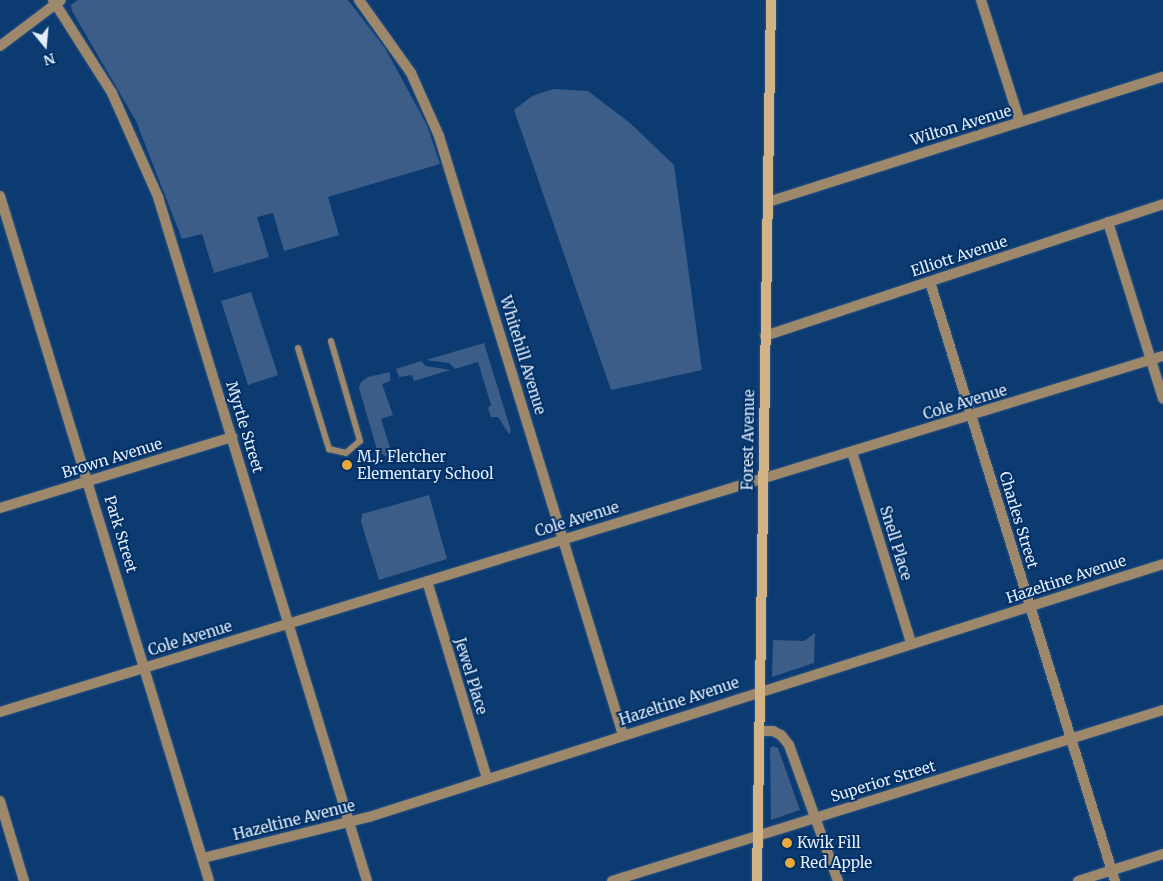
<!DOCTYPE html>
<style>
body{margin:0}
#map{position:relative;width:1163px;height:881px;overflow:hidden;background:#0c3b71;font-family:Merriweather,serif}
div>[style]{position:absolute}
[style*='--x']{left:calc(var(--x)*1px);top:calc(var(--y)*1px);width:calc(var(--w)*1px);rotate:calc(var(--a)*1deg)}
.green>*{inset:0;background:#3b5d88}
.roads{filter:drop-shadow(0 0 1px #2a5484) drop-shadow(0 0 1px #2a5484)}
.lane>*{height:6px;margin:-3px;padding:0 3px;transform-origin:3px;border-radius:3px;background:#9d886c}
.street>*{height:10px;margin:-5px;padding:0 5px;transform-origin:5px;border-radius:5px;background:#9d886c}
.secondary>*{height:10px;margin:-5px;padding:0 5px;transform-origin:5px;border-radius:5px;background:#d3b285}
.dots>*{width:14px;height:14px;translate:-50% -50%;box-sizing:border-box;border:2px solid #003065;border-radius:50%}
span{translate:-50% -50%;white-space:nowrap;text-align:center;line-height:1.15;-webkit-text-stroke:4px #003065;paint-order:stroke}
.street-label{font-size:15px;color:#e3edfb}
.poi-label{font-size:15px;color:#e3edfb}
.left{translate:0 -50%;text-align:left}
.north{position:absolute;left:20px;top:20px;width:50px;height:50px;-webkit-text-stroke:4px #003065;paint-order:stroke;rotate:163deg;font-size:14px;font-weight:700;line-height:20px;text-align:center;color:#e3edfb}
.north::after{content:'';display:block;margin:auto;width:18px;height:22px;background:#e3edfb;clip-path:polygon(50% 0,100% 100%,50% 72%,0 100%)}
</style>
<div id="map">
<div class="green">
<i style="clip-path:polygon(78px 0,348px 0,385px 48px,427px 125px,440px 164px,328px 197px,339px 235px,284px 251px,273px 213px,257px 217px,269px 257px,214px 273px,202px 234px,182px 239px,136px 121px,72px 11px,71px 5px)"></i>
<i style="clip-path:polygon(553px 89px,588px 91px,630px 123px,674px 165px,702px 370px,611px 390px,514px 110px,532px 96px)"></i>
<i style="clip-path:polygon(251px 292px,278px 375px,248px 385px,221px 301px)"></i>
<i style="clip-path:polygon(484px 343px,511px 431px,509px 434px,498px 417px,491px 417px,488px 408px,491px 405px,478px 362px,455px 369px,449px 363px,426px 360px)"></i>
<i style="clip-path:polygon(421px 361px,426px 366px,450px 370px,414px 381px,412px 375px,399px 377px,396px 369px)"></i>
<i style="clip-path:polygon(390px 372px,390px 381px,382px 384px,393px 415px,381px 419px,392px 454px,385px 456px,377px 450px,359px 388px,361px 382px,368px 377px)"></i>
<i style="clip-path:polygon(429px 495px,447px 559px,379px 580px,361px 522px,362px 514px)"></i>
<i style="clip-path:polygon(815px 633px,814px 663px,772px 677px,773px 640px,804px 641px)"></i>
<i style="clip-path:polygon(773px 746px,778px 748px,800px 810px,771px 820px,770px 748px)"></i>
</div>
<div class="roads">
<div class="lane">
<i style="--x:298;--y:348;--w:106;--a:72.9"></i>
<i style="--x:329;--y:449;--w:17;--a:13"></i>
<i style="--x:346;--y:453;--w:18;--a:-41"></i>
<i style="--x:360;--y:441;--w:104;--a:-106.2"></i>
</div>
<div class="street">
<i style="--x:53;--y:0;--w:110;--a:57.6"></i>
<i style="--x:112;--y:93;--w:114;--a:66.1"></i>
<i style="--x:158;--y:197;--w:715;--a:73.01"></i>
<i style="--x:359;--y:0;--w:90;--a:54.5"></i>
<i style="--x:411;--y:73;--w:69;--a:66"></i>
<i style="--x:439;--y:136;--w:627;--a:72.92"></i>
<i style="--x:981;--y:0;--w:128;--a:72.3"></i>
<i style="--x:0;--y:46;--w:76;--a:-37"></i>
<i style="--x:0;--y:196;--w:716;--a:73.03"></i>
<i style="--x:768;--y:202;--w:414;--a:-17.6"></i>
<i style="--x:1108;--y:222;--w:185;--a:72.7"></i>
<i style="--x:930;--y:282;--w:627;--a:72.84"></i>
<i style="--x:765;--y:336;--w:419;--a:-18.3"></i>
<i style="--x:852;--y:452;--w:200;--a:72.8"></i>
<i style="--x:0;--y:508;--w:243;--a:-17"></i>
<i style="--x:427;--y:581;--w:207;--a:73.1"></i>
<i style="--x:0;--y:712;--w:1216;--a:-17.02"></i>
<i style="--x:760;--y:731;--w:13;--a:0"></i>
<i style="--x:773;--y:731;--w:9;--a:27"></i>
<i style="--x:781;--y:735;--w:13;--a:51"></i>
<i style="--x:789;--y:745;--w:145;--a:70.2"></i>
<i style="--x:0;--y:801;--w:84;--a:73.3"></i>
<i style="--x:203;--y:858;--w:171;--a:-13.9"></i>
<i style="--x:369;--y:817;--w:833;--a:-17.67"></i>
<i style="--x:612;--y:881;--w:577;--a:-17.24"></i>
<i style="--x:1078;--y:881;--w:89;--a:-17.6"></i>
</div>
<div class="secondary">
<i style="--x:757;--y:881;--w:881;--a:-89.09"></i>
</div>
</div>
<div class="dots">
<i style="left:347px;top:465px;background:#eca93b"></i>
<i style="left:787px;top:843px;background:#eca93b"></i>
<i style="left:790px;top:863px;background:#eca93b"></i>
</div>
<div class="street-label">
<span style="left:961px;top:125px;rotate:-17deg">Wilton Avenue</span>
<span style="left:959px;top:256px;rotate:-18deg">Elliott Avenue</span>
<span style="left:523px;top:355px;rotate:73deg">Whitehill Avenue</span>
<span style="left:965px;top:402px;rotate:-17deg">Cole Avenue</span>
<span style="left:245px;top:427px;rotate:73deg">Myrtle Street</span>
<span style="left:748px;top:440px;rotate:-89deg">Forest Avenue</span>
<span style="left:112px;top:458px;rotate:-17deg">Brown Avenue</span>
<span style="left:577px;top:519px;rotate:-17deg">Cole Avenue</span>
<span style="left:1019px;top:520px;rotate:73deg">Charles Street</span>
<span style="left:121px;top:534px;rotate:73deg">Park Street</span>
<span style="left:896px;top:543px;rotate:73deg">Snell Place</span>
<span style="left:1066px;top:579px;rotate:-18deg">Hazeltine Avenue</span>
<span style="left:190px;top:638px;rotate:-17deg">Cole Avenue</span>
<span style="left:471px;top:676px;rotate:73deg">Jewel Place</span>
<span style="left:679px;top:701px;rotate:-18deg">Hazeltine Avenue</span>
<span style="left:883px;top:781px;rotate:-17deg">Superior Street</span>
<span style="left:294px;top:820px;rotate:-14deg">Hazeltine Avenue</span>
</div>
<div class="poi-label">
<span class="left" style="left:357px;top:465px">M.J. Fletcher<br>Elementary School</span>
<span class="left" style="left:797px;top:843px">Kwik Fill</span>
<span class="left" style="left:800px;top:863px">Red Apple</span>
</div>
<div class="north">N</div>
</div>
